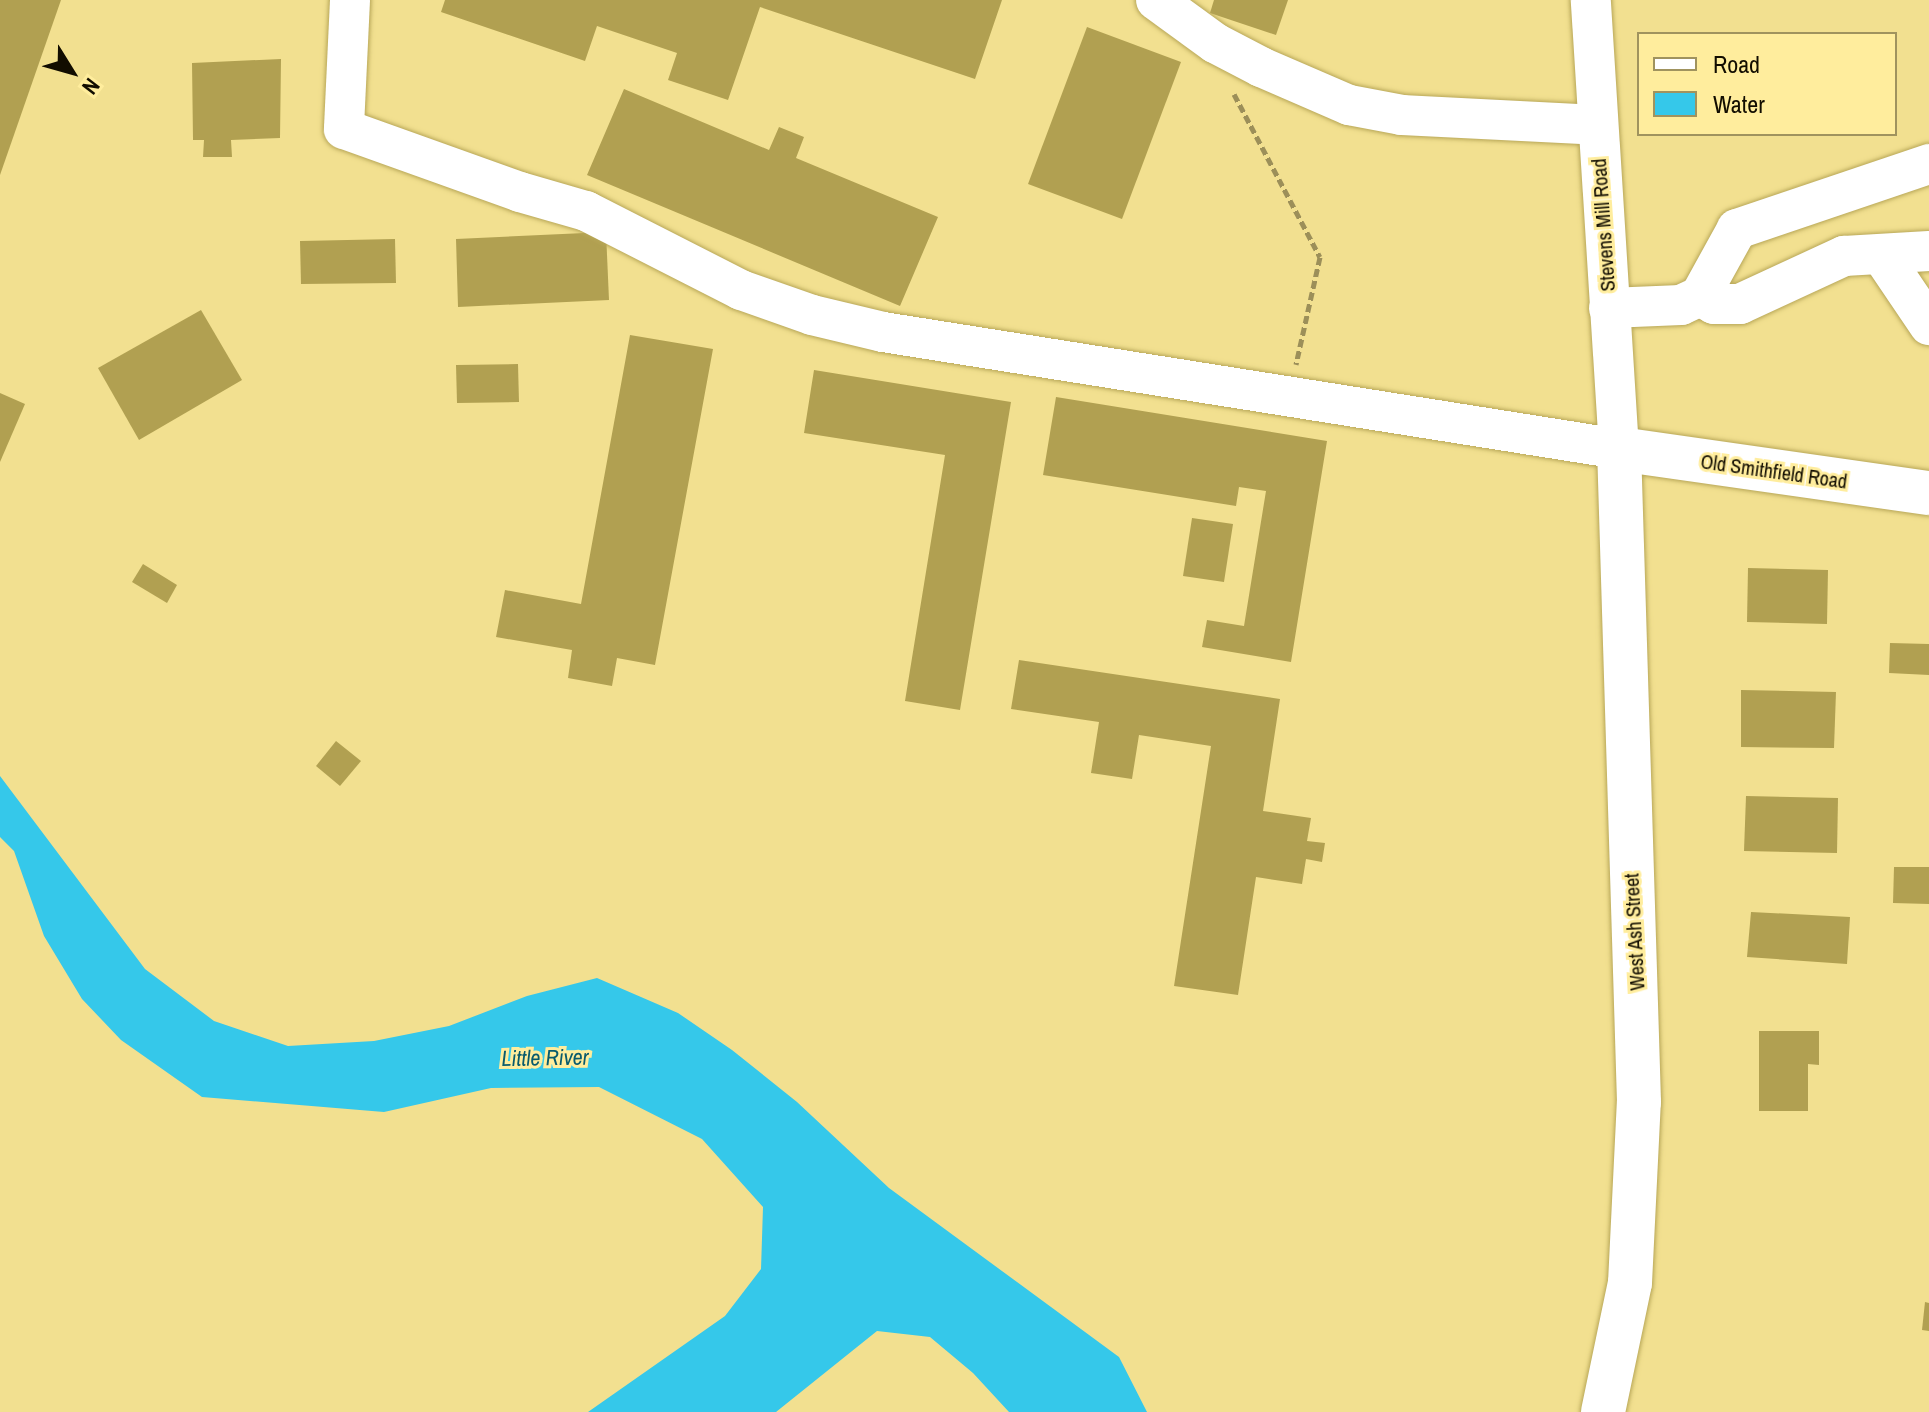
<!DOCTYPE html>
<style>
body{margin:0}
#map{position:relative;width:1929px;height:1412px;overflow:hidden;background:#f2e090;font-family:"Archivo Narrow",sans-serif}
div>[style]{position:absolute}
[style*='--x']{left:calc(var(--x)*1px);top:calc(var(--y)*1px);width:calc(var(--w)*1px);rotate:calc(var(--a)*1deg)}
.water>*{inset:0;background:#35c8ea}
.building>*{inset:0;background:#b1a051}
.path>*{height:5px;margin-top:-2.5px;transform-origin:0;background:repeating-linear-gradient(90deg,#9c8f59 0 8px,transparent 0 12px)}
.roads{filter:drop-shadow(0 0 2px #b8a758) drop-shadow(0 0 2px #b8a758)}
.minor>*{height:40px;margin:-20px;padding:0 20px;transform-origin:20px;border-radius:20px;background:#fff}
.major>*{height:44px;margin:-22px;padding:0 22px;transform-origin:22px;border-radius:22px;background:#fff}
span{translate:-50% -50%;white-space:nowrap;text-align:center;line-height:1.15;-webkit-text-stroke:6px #ffed9d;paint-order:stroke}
.street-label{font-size:20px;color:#120d00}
.water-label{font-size:22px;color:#095b6d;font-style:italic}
.legend{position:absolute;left:1637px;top:32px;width:260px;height:104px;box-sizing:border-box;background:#ffed9d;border:2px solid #a0935e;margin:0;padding:10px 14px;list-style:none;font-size:24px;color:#120d00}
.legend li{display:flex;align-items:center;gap:16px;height:40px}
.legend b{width:40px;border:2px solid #a0935e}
.north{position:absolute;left:32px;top:32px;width:80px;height:80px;-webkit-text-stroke:6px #ffed9d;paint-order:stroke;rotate:127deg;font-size:22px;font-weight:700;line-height:32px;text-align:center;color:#120d00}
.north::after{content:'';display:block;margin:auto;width:28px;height:36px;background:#120d00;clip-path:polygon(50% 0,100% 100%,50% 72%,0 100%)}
</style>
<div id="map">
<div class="water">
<i style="clip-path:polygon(0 776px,145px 969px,214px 1021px,288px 1046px,374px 1041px,449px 1026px,527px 996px,597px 978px,678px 1013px,732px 1050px,797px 1102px,889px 1188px,1119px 1357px,1147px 1412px,1009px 1412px,973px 1373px,930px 1337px,877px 1331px,776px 1412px,588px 1412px,725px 1316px,761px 1269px,763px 1207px,702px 1139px,599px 1087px,491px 1088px,384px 1112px,202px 1097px,121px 1040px,82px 999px,44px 936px,14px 851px,0 837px)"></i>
</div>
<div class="building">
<i style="clip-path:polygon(0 0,61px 0,0 175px)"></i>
<i style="clip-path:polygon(445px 0,1002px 0,975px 79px,760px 7px,728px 100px,668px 80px,677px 53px,597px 26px,585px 61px,441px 12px)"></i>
<i style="clip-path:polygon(1214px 0,1288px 0,1276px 35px,1210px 13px)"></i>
<i style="clip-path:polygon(1087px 27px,1181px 62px,1122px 219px,1028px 184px)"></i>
<i style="clip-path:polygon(281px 59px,280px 138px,231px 140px,232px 157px,203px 157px,204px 140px,193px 140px,192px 63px)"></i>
<i style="clip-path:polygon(624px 89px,769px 150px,779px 127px,804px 137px,796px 158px,938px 217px,900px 306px,587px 175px)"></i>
<i style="clip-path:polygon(606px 232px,609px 300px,458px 307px,456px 239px)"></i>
<i style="clip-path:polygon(395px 239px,396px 283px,301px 284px,300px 241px)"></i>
<i style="clip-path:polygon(201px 310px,242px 380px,139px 440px,98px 368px)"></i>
<i style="clip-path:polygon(630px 335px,713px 349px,655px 665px,617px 658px,612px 686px,568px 678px,572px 650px,496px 637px,505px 590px,581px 604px)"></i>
<i style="clip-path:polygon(518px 364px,519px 402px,457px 403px,456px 365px)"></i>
<i style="clip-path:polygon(814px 370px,1011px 402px,960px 710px,905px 701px,945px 455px,804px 433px)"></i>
<i style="clip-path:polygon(0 393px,25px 404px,0 462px)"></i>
<i style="clip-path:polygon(1056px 397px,1327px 441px,1291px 662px,1202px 647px,1207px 620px,1244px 626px,1266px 491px,1239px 487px,1236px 506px,1043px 475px)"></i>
<i style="clip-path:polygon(1192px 518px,1233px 524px,1224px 582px,1183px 576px)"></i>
<i style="clip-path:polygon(143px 564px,177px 585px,167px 603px,132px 582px)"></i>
<i style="clip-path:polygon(1748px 568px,1828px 570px,1827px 624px,1747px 622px)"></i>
<i style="clip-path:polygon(1890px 643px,1929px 644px,1929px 675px,1889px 673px)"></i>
<i style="clip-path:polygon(1019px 660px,1280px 699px,1263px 811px,1311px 818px,1307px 841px,1325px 843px,1322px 862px,1306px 859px,1302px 884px,1256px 877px,1238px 995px,1174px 986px,1211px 746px,1139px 735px,1132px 779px,1091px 773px,1099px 722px,1011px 709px)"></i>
<i style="clip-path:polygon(1741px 690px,1836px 692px,1834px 748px,1741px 747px)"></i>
<i style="clip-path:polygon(336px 741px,361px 761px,340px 786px,316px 766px)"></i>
<i style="clip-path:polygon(1746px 796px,1838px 798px,1837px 853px,1744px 851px)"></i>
<i style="clip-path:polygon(1894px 867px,1929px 867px,1929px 904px,1893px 903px)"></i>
<i style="clip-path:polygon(1751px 912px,1850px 917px,1847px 964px,1747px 957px)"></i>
<i style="clip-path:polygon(1759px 1031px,1819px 1031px,1819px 1065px,1808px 1064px,1808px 1111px,1759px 1111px)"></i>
<i style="clip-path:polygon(1925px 1302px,1929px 1303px,1929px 1331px,1922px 1330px)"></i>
</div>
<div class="path">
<i style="--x:1234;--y:94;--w:184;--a:62.2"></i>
<i style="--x:1320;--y:257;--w:110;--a:102.6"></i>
</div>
<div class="roads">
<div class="minor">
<i style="--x:350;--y:0;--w:129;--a:92.7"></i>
<i style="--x:344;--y:129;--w:187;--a:19.7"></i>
<i style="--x:520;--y:192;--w:69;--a:16.1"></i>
<i style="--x:586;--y:211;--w:174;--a:27"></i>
<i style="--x:741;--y:290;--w:75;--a:19.4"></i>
<i style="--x:812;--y:315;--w:73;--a:13.5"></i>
<i style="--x:883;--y:332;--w:745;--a:9.03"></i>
<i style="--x:1619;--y:449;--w:450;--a:-93.6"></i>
<i style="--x:1156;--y:0;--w:73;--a:36.1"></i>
<i style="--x:1215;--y:43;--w:52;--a:27.6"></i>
<i style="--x:1261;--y:67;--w:96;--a:23.4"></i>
<i style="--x:1349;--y:105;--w:54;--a:10.7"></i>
<i style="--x:1402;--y:115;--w:195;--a:2.9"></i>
<i style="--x:1929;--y:164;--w:203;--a:161.3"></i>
<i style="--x:1737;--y:229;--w:77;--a:118.9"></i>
<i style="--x:1700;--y:296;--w:16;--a:30"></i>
<i style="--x:1714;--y:304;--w:26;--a:0"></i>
<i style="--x:1740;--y:304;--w:115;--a:-24.8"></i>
<i style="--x:1844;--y:256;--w:85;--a:-3.4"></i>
<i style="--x:1881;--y:254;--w:86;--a:55.9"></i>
<i style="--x:1609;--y:308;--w:72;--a:-2.4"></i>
<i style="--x:1681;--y:305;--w:21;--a:-25"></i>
</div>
<div class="major">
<i style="--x:1603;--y:1412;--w:132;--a:-78.2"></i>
<i style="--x:1630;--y:1283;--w:181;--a:-87.2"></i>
<i style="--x:1639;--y:1102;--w:653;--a:-91.75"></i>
<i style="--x:1619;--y:449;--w:313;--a:8.1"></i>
</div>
</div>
<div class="street-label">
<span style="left:1603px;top:225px;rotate:-94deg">Stevens Mill Road</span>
<span style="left:1774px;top:471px;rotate:8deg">Old Smithfield Road</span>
<span style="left:1634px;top:932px;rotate:-93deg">West Ash Street</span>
</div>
<div class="water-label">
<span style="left:545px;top:1058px;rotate:-1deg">Little River</span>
</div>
<ul class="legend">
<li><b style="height:10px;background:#fff"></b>Road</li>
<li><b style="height:22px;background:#35c8ea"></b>Water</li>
</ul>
<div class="north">N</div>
</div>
